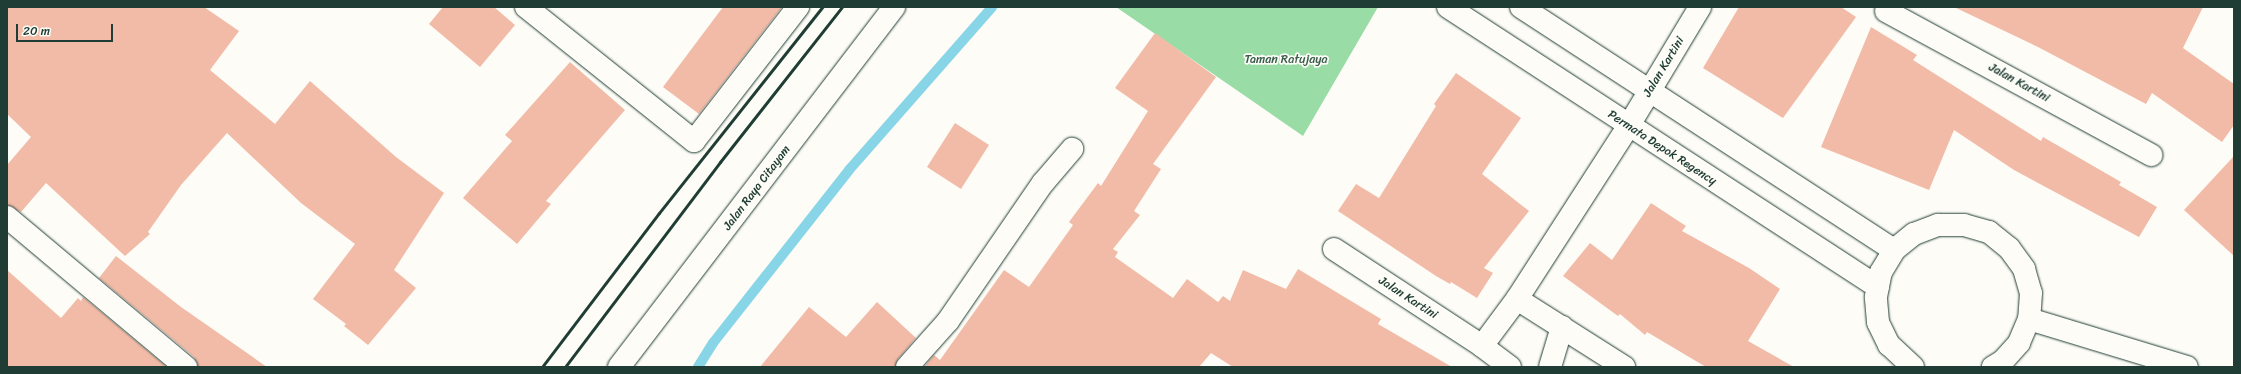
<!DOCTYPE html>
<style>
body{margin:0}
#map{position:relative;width:2241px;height:374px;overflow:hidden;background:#fdfcf7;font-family:Sriracha,sans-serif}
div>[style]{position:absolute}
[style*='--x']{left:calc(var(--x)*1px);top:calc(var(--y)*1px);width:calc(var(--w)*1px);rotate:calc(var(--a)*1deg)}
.green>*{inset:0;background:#9adca6}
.stream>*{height:10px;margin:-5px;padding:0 5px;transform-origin:5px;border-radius:5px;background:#88d5e8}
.building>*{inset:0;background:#f2bba7}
.roads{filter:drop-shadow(0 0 1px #1f3d34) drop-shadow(0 0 1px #1f3d34)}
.minor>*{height:22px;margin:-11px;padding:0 11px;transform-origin:11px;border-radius:11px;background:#fdfcf7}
.major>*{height:22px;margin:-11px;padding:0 11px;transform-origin:11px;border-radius:11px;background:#fdfcf7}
.rail>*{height:3px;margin:-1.5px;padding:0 1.5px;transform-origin:1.5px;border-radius:1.5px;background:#1f3d34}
span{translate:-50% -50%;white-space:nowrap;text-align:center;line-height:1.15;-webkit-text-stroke:3.5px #fdfcf7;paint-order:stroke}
.park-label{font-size:12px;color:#385d4b}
.street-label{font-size:12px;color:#1f3d34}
.frame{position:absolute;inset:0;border:8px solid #1f3d34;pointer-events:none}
.scale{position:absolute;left:16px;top:24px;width:97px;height:18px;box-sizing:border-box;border:2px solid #1f3d34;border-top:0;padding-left:5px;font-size:12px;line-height:14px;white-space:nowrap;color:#1f3d34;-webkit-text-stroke:3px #fdfcf7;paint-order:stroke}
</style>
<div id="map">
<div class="green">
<i style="clip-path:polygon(1116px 7px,1278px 8px,1378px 7px,1303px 136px)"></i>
</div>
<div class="stream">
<i style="--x:698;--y:367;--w:28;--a:-58"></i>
<i style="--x:713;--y:343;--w:220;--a:-51.8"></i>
<i style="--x:849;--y:170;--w:217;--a:-48.7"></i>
</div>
<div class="building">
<i style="clip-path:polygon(7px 7px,204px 7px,239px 31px,210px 70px,275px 124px,310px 81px,396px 157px,444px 193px,394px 270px,416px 288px,368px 345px,344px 326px,346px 324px,313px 299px,355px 244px,301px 203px,227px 133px,181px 185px,148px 232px,150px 234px,125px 256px,46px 183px,21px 212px,7px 205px,7px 165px,31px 137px,7px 114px)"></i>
<i style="clip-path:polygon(443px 7px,494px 7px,515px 25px,480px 67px,429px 24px)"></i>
<i style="clip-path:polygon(723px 7px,782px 7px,699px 114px,663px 87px)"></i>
<i style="clip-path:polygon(1739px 7px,1841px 7px,1856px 17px,1783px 118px,1703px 68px)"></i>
<i style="clip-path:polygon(1954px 7px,2203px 7px,2183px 48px,2234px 84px,2234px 125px,2222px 142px,2152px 93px,2146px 104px,2038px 47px)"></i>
<i style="clip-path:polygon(1871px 27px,1917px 55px,1913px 60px,2041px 141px,2043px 137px,2121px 182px,2119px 185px,2157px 207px,2139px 237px,2014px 170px,1954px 130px,1929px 190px,1821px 147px)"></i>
<i style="clip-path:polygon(1155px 33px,1216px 77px,1153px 164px,1161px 169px,1134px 211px,1140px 215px,1113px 249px,1118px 252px,1115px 257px,1173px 298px,1187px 279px,1218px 302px,1223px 296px,1230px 301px,1243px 270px,1286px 289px,1298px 269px,1381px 319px,1378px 324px,1452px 367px,1233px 367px,1211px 353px,1199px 367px,924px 367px,934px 355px,940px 360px,1004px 270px,1029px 287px,1073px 225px,1069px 222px,1098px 183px,1101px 186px,1148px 111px,1115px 88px)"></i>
<i style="clip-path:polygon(570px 62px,625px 110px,546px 201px,551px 204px,517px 244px,463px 198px,512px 141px,505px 135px)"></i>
<i style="clip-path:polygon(1456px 73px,1521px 118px,1482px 174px,1529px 211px,1484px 268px,1493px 273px,1477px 298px,1451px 282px,1450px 284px,1436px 276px,1338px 211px,1356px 184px,1379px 198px,1436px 106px,1434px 104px)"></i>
<i style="clip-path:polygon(955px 123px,989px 145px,961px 189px,927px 167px)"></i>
<i style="clip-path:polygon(2234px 156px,2234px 256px,2184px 210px)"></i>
<i style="clip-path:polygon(1651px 203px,1686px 226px,1682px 231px,1749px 268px,1780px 289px,1748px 341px,1794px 367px,1706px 367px,1647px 332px,1645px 335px,1620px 314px,1618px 316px,1563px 276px,1590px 243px,1612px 260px)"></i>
<i style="clip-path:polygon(116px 256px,181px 307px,267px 367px,198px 367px,194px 357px,99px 278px)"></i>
<i style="clip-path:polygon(7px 270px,61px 318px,78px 298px,81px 301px,83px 297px,167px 367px,7px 367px)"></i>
<i style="clip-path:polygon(877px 302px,916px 338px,898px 359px,895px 367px,760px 367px,809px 307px,846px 337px)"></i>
</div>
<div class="roads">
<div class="minor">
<i style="--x:526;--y:7;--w:215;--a:38.6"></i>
<i style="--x:694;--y:141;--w:170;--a:-52.2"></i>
<i style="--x:1448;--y:7;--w:513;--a:33.07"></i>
<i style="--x:1521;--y:7;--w:445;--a:33.1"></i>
<i style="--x:1886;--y:11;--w:302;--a:28.5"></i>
<i style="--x:7;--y:217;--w:234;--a:40"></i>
<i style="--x:1334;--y:249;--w:177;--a:33.2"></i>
<i style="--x:1482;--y:346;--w:59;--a:-53.3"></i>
<i style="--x:1517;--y:299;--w:205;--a:-57.2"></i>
<i style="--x:1628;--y:127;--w:140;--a:-59"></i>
<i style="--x:1517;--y:299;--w:127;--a:32.4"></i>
<i style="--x:2029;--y:319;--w:165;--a:16.9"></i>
<i style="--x:1482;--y:346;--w:35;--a:37"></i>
<i style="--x:907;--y:367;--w:62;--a:-48.3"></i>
<i style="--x:948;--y:321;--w:168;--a:-55.5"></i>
<i style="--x:1043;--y:183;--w:45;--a:-49.5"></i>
<i style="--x:1550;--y:367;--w:42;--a:-73.3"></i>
<i style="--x:1913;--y:367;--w:33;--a:-137"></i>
<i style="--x:1889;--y:345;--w:25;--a:-116"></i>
<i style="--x:1878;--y:322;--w:25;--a:-95"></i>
<i style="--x:1876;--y:297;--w:25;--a:-79"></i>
<i style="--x:1881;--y:272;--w:26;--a:-59"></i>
<i style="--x:1894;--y:250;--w:26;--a:-39"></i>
<i style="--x:1914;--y:234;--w:26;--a:-21"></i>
<i style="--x:1938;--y:225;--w:26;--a:0"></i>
<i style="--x:1964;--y:225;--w:26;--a:16"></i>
<i style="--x:1989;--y:232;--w:26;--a:39"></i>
<i style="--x:2009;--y:248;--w:26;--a:54"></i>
<i style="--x:2024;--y:269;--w:25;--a:74"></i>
<i style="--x:2031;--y:293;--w:26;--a:94"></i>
<i style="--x:2029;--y:319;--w:26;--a:113"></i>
<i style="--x:2019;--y:343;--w:24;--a:132"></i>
<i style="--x:2003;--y:361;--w:12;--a:149"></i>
</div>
<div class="major">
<i style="--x:619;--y:367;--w:453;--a:-52.6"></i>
</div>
</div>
<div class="rail">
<i style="--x:542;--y:367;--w:193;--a:-52.8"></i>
<i style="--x:659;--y:213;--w:263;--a:-51.6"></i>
<i style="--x:565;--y:367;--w:257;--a:-52.9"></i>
<i style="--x:720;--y:162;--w:197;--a:-51.8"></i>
</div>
<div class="park-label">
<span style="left:1286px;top:60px">Taman Ratujaya</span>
</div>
<div class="street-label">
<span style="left:1664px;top:67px;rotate:-59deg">Jalan Kartini</span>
<span style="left:2019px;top:83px;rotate:29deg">Jalan Kartini</span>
<span style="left:1662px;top:148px;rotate:33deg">Permata Depok Regency</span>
<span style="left:757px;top:188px;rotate:-53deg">Jalan Raya Citayam</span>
<span style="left:1408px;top:298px;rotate:33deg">Jalan Kartini</span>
</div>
<div class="frame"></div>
<div class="scale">20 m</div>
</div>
